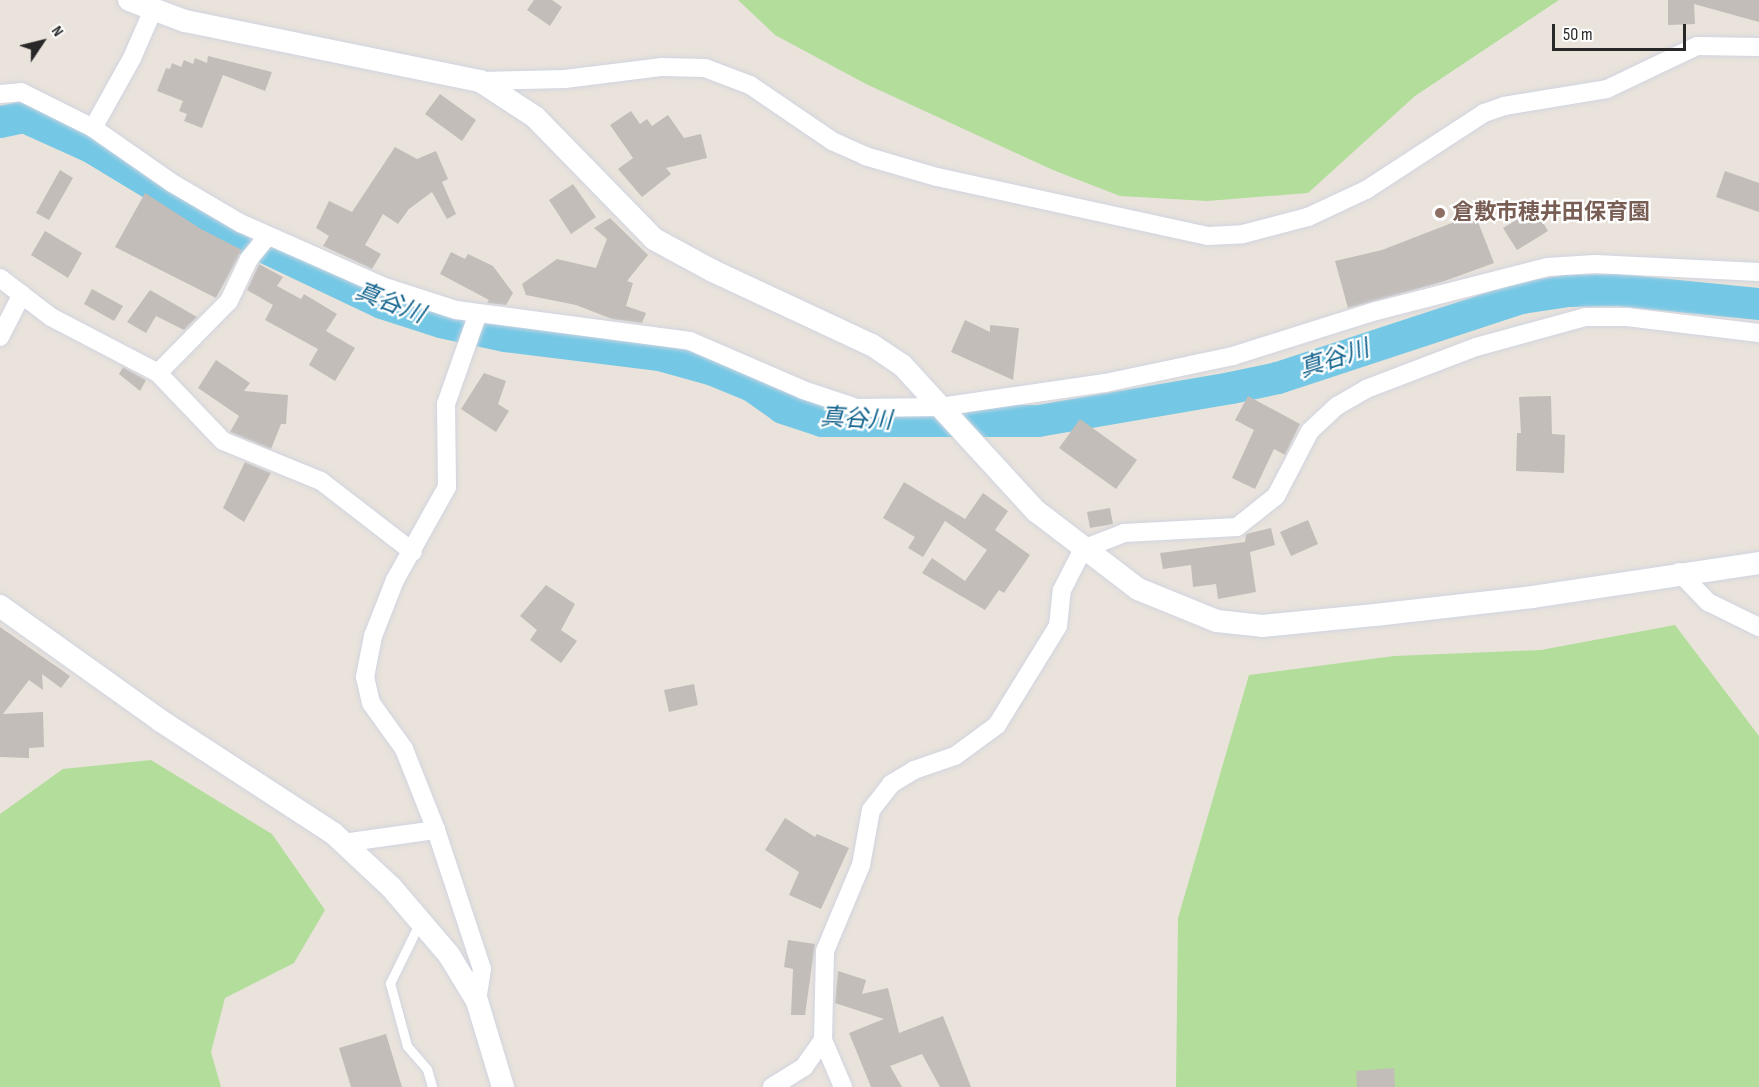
<!DOCTYPE html>
<meta charset="utf-8">
<style>
body{margin:0}
#map{position:relative;width:1759px;height:1087px;overflow:hidden;background:#eae3db;font-family:"Sofia Sans Condensed","Noto Sans JP",sans-serif}
div>[style]{position:absolute}
[style*='--x']{left:calc(var(--x)*1px);top:calc(var(--y)*1px);width:calc(var(--w)*1px);rotate:calc(var(--a)*1deg)}
.green>*{inset:0;background:#b2dd9b}
.river>*{height:32px;margin:-16px;padding:0 16px;transform-origin:16px;border-radius:16px;background:#74c8e5}
.building>*{inset:0;background:#c2bdb8}
.roads{filter:drop-shadow(0 0 2px #d0d4e0) drop-shadow(0 0 2px #d0d4e0)}
.service>*{height:9px;margin:-4.5px;padding:0 4.5px;transform-origin:4.5px;border-radius:4.5px;background:#fff}
.minor>*{height:18px;margin:-9px;padding:0 9px;transform-origin:9px;border-radius:9px;background:#fff}
.tertiary>*{height:22px;margin:-11px;padding:0 11px;transform-origin:11px;border-radius:11px;background:#fff}
.dots>*{width:16px;height:16px;translate:-50% -50%;box-sizing:border-box;border:3px solid #fff;border-radius:50%}
span{translate:-50% -50%;white-space:nowrap;text-align:center;line-height:1.15;-webkit-text-stroke:4.5px #fff;paint-order:stroke}
.education-label{font-size:22px;color:#785e54;font-weight:700}
.left{translate:0 -50%;text-align:left}
.water-label{font-size:24px;color:#16668f;font-style:italic}
.north{position:absolute;left:12px;top:12px;width:60px;height:60px;-webkit-text-stroke:4px #fff;paint-order:stroke;rotate:55deg;font-size:16px;font-weight:700;line-height:24px;text-align:center;color:#282828}
.north::after{content:'';display:block;margin:auto;width:21px;height:27px;background:#282828;clip-path:polygon(50% 0,100% 100%,50% 72%,0 100%)}
.scale{position:absolute;left:1552px;top:24px;width:134px;height:27px;box-sizing:border-box;border:3px solid #282828;border-top:0;padding-left:8px;font-size:18px;line-height:21px;white-space:nowrap;color:#282828;-webkit-text-stroke:4px #fff;paint-order:stroke}
</style>
<div id="map">
<div class="green">
<i style="clip-path:polygon(738px 0,1559px 0,1415px 96px,1308px 193px,1207px 201px,1120px 196px,1053px 170px,866px 84px,775px 35px)"></i>
<i style="clip-path:polygon(1675px 625px,1759px 736px,1759px 1087px,1176px 1087px,1178px 918px,1249px 675px,1394px 656px,1541px 650px)"></i>
<i style="clip-path:polygon(151px 760px,272px 834px,325px 910px,294px 963px,225px 998px,211px 1052px,221px 1087px,0 1087px,0 814px,63px 769px)"></i>
</div>
<div class="river">
<i style="--x:0;--y:122;--w:25;--a:-12"></i>
<i style="--x:24;--y:117;--w:73;--a:24.1"></i>
<i style="--x:91;--y:147;--w:160;--a:31.2"></i>
<i style="--x:228;--y:230;--w:170;--a:25.4"></i>
<i style="--x:382;--y:303;--w:62;--a:17.9"></i>
<i style="--x:441;--y:322;--w:66;--a:12.3"></i>
<i style="--x:505;--y:336;--w:156;--a:7"></i>
<i style="--x:660;--y:355;--w:55;--a:15.8"></i>
<i style="--x:713;--y:370;--w:42;--a:22.3"></i>
<i style="--x:752;--y:386;--w:38;--a:35"></i>
<i style="--x:783;--y:408;--w:41;--a:18.4"></i>
<i style="--x:822;--y:421;--w:216;--a:0"></i>
<i style="--x:1038;--y:421;--w:196;--a:-9.7"></i>
<i style="--x:1231;--y:388;--w:48;--a:-12"></i>
<i style="--x:1278;--y:378;--w:257;--a:-18.2"></i>
<i style="--x:1522;--y:298;--w:47;--a:-8.7"></i>
<i style="--x:1568;--y:291;--w:50;--a:-1.1"></i>
<i style="--x:1618;--y:290;--w:142;--a:5.7"></i>
</div>
<div class="building">
<i style="clip-path:polygon(534px 0,552px 0,562px 7px,550px 26px,527px 10px)"></i>
<i style="clip-path:polygon(1668px 0,1759px 0,1759px 22px,1694px 4px,1695px 24px,1668px 25px)"></i>
<i style="clip-path:polygon(208px 56px,272px 72px,265px 91px,223px 75px,202px 128px,184px 121px,187px 114px,179px 111px,183px 101px,157px 91px,166px 68px,170px 69px,172px 63px,181px 67px,184px 60px,193px 64px,195px 58px,207px 63px)"></i>
<i style="clip-path:polygon(440px 94px,476px 120px,462px 141px,425px 114px)"></i>
<i style="clip-path:polygon(631px 111px,640px 124px,647px 119px,652px 126px,668px 115px,684px 138px,701px 134px,707px 158px,666px 168px,671px 174px,642px 197px,618px 169px,633px 158px,610px 125px)"></i>
<i style="clip-path:polygon(395px 147px,417px 159px,436px 151px,448px 179px,442px 182px,456px 214px,447px 219px,432px 192px,409px 209px,398px 224px,383px 214px,365px 245px,381px 254px,372px 269px,323px 246px,329px 236px,316px 228px,329px 201px,352px 212px)"></i>
<i style="clip-path:polygon(60px 170px,73px 178px,49px 220px,36px 213px)"></i>
<i style="clip-path:polygon(1725px 171px,1759px 183px,1759px 212px,1716px 197px)"></i>
<i style="clip-path:polygon(573px 184px,596px 217px,571px 234px,549px 200px)"></i>
<i style="clip-path:polygon(145px 193px,201px 229px,242px 250px,216px 298px,115px 247px)"></i>
<i style="clip-path:polygon(1535px 209px,1548px 231px,1517px 250px,1503px 228px)"></i>
<i style="clip-path:polygon(1475px 214px,1494px 263px,1442px 282px,1348px 308px,1335px 261px,1382px 250px)"></i>
<i style="clip-path:polygon(610px 218px,648px 255px,627px 281px,633px 283px,626px 306px,646px 313px,642px 323px,612px 319px,576px 305px,526px 295px,522px 284px,557px 259px,596px 268px,607px 239px,594px 228px)"></i>
<i style="clip-path:polygon(45px 231px,82px 253px,68px 278px,31px 255px)"></i>
<i style="clip-path:polygon(451px 252px,465px 259px,468px 254px,493px 266px,513px 293px,506px 305px,487px 303px,489px 300px,440px 274px)"></i>
<i style="clip-path:polygon(259px 264px,283px 277px,277px 286px,301px 299px,304px 294px,337px 314px,326px 331px,355px 348px,335px 381px,309px 365px,318px 349px,265px 320px,273px 305px,247px 290px)"></i>
<i style="clip-path:polygon(92px 289px,123px 306px,114px 321px,84px 304px)"></i>
<i style="clip-path:polygon(150px 290px,197px 317px,184px 330px,156px 316px,146px 333px,127px 322px)"></i>
<i style="clip-path:polygon(965px 320px,990px 332px,990px 325px,1019px 328px,1013px 380px,951px 352px)"></i>
<i style="clip-path:polygon(216px 360px,250px 383px,244px 391px,288px 395px,286px 424px,281px 424px,271px 449px,230px 432px,239px 416px,198px 388px)"></i>
<i style="clip-path:polygon(123px 367px,146px 380px,140px 391px,119px 374px)"></i>
<i style="clip-path:polygon(484px 373px,506px 381px,498px 404px,509px 411px,496px 432px,461px 409px)"></i>
<i style="clip-path:polygon(1248px 396px,1300px 424px,1285px 455px,1274px 449px,1255px 489px,1232px 478px,1254px 430px,1235px 420px)"></i>
<i style="clip-path:polygon(1551px 396px,1552px 434px,1565px 435px,1564px 473px,1516px 471px,1517px 433px,1521px 433px,1519px 397px)"></i>
<i style="clip-path:polygon(1080px 419px,1137px 460px,1116px 489px,1059px 448px)"></i>
<i style="clip-path:polygon(245px 462px,271px 473px,244px 522px,223px 508px)"></i>
<i style="clip-path:polygon(904px 482px,965px 519px,983px 493px,1008px 511px,995px 530px,1030px 555px,1004px 593px,999px 590px,985px 610px,922px 573px,932px 558px,965px 581px,987px 550px,945px 521px,923px 557px,908px 548px,915px 537px,883px 518px)"></i>
<i style="clip-path:polygon(1110px 508px,1113px 524px,1090px 528px,1087px 512px)"></i>
<i style="clip-path:polygon(1308px 520px,1318px 544px,1291px 556px,1280px 532px)"></i>
<i style="clip-path:polygon(1271px 528px,1275px 545px,1250px 552px,1256px 592px,1218px 599px,1216px 584px,1193px 587px,1191px 565px,1163px 569px,1160px 553px,1245px 542px,1246px 534px)"></i>
<i style="clip-path:polygon(546px 585px,575px 604px,561px 630px,577px 641px,561px 663px,530px 640px,537px 630px,520px 616px)"></i>
<i style="clip-path:polygon(0 627px,70px 676px,61px 688px,42px 674px,43px 690px,29px 680px,3px 714px,43px 712px,44px 747px,29px 748px,29px 758px,0 757px)"></i>
<i style="clip-path:polygon(694px 684px,698px 705px,669px 712px,664px 690px)"></i>
<i style="clip-path:polygon(785px 818px,815px 837px,817px 834px,849px 848px,821px 909px,789px 895px,799px 872px,765px 850px)"></i>
<i style="clip-path:polygon(788px 940px,815px 944px,805px 1015px,791px 1015px,793px 969px,784px 967px)"></i>
<i style="clip-path:polygon(838px 971px,866px 980px,862px 994px,888px 988px,899px 1033px,943px 1016px,971px 1087px,940px 1087px,922px 1054px,890px 1066px,902px 1087px,871px 1087px,849px 1033px,884px 1019px,835px 1003px)"></i>
<i style="clip-path:polygon(386px 1034px,402px 1087px,351px 1087px,339px 1048px)"></i>
<i style="clip-path:polygon(1394px 1068px,1395px 1087px,1357px 1087px,1356px 1071px)"></i>
</div>
<div class="roads">
<div class="service">
<i style="--x:419;--y:924;--w:66;--a:116.2"></i>
<i style="--x:390;--y:983;--w:65;--a:74.9"></i>
<i style="--x:407;--y:1046;--w:30;--a:49"></i>
<i style="--x:427;--y:1069;--w:19;--a:74"></i>
</div>
<div class="minor">
<i style="--x:153;--y:10;--w:52;--a:113.6"></i>
<i style="--x:132;--y:58;--w:80;--a:119.1"></i>
<i style="--x:93;--y:128;--w:96;--a:34.8"></i>
<i style="--x:172;--y:183;--w:79;--a:30.5"></i>
<i style="--x:240;--y:223;--w:155;--a:23.9"></i>
<i style="--x:382;--y:286;--w:78;--a:18"></i>
<i style="--x:456;--y:310;--w:236;--a:7.5"></i>
<i style="--x:690;--y:341;--w:123;--a:23.4"></i>
<i style="--x:803;--y:390;--w:57;--a:18.4"></i>
<i style="--x:857;--y:408;--w:83;--a:-0.7"></i>
<i style="--x:940;--y:407;--w:167;--a:-8.3"></i>
<i style="--x:1105;--y:383;--w:131;--a:-11.9"></i>
<i style="--x:1233;--y:356;--w:150;--a:-17.5"></i>
<i style="--x:1376;--y:311;--w:177;--a:-14.4"></i>
<i style="--x:1547;--y:267;--w:48;--a:-3.6"></i>
<i style="--x:1595;--y:264;--w:164;--a:2.8"></i>
<i style="--x:480;--y:81;--w:85;--a:-1.3"></i>
<i style="--x:565;--y:79;--w:98;--a:-7.1"></i>
<i style="--x:662;--y:67;--w:43;--a:1.3"></i>
<i style="--x:705;--y:68;--w:48;--a:20.7"></i>
<i style="--x:750;--y:85;--w:99;--a:34.3"></i>
<i style="--x:832;--y:141;--w:36;--a:24"></i>
<i style="--x:865;--y:156;--w:75;--a:16.3"></i>
<i style="--x:937;--y:177;--w:277;--a:12.3"></i>
<i style="--x:1208;--y:236;--w:35;--a:-3"></i>
<i style="--x:1243;--y:234;--w:67;--a:-14.7"></i>
<i style="--x:1308;--y:217;--w:64;--a:-25"></i>
<i style="--x:1366;--y:190;--w:141;--a:-33.1"></i>
<i style="--x:1484;--y:113;--w:21;--a:-19"></i>
<i style="--x:1504;--y:106;--w:104;--a:-9.4"></i>
<i style="--x:1607;--y:89;--w:100;--a:-25.5"></i>
<i style="--x:1697;--y:46;--w:62;--a:0.9"></i>
<i style="--x:0;--y:94;--w:21;--a:-5"></i>
<i style="--x:21;--y:92;--w:80;--a:26.6"></i>
<i style="--x:266;--y:238;--w:27;--a:129"></i>
<i style="--x:249;--y:259;--w:47;--a:115.5"></i>
<i style="--x:229;--y:301;--w:101;--a:134.6"></i>
<i style="--x:158;--y:373;--w:94;--a:46.3"></i>
<i style="--x:223;--y:441;--w:106;--a:22.2"></i>
<i style="--x:321;--y:481;--w:116;--a:37.7"></i>
<i style="--x:0;--y:278;--w:64;--a:37.4"></i>
<i style="--x:51;--y:317;--w:121;--a:27.6"></i>
<i style="--x:477;--y:316;--w:93;--a:109.4"></i>
<i style="--x:446;--y:404;--w:83;--a:89.3"></i>
<i style="--x:447;--y:487;--w:107;--a:119.2"></i>
<i style="--x:395;--y:580;--w:60;--a:111.4"></i>
<i style="--x:373;--y:636;--w:42;--a:101"></i>
<i style="--x:365;--y:677;--w:27;--a:77"></i>
<i style="--x:371;--y:703;--w:57;--a:54.3"></i>
<i style="--x:404;--y:749;--w:87;--a:68.4"></i>
<i style="--x:436;--y:830;--w:146;--a:71.7"></i>
<i style="--x:482;--y:969;--w:32;--a:99"></i>
<i style="--x:0;--y:337;--w:48;--a:-62.9"></i>
<i style="--x:1679;--y:572;--w:42;--a:46"></i>
<i style="--x:1708;--y:602;--w:57;--a:26.1"></i>
<i style="--x:343;--y:843;--w:94;--a:-8"></i>
<i style="--x:772;--y:1087;--w:38;--a:-32"></i>
<i style="--x:804;--y:1067;--w:33;--a:-55"></i>
<i style="--x:843;--y:1087;--w:51;--a:-113.1"></i>
<i style="--x:823;--y:1040;--w:89;--a:-88.7"></i>
<i style="--x:825;--y:951;--w:93;--a:-67.3"></i>
<i style="--x:861;--y:865;--w:56;--a:-79.7"></i>
<i style="--x:871;--y:810;--w:33;--a:-52"></i>
<i style="--x:891;--y:784;--w:27;--a:-31"></i>
<i style="--x:914;--y:770;--w:43;--a:-18.9"></i>
<i style="--x:955;--y:756;--w:52;--a:-36.4"></i>
<i style="--x:997;--y:725;--w:116;--a:-58.4"></i>
<i style="--x:1058;--y:626;--w:36;--a:-84"></i>
<i style="--x:1062;--y:590;--w:46;--a:-62.9"></i>
<i style="--x:1083;--y:549;--w:44;--a:-21.3"></i>
<i style="--x:1124;--y:533;--w:113;--a:-3"></i>
<i style="--x:1237;--y:527;--w:50;--a:-38.5"></i>
<i style="--x:1276;--y:496;--w:73;--a:-62.4"></i>
<i style="--x:1310;--y:431;--w:37;--a:-43"></i>
<i style="--x:1337;--y:406;--w:34;--a:-30"></i>
<i style="--x:1366;--y:389;--w:118;--a:-20.9"></i>
<i style="--x:1476;--y:347;--w:114;--a:-15.3"></i>
<i style="--x:1586;--y:317;--w:41;--a:0"></i>
<i style="--x:1627;--y:317;--w:133;--a:6.9"></i>
</div>
<div class="tertiary">
<i style="--x:129;--y:0;--w:60;--a:20.6"></i>
<i style="--x:185;--y:21;--w:301;--a:11.5"></i>
<i style="--x:480;--y:81;--w:66;--a:33.2"></i>
<i style="--x:535;--y:117;--w:170;--a:45.7"></i>
<i style="--x:654;--y:239;--w:67;--a:28.5"></i>
<i style="--x:713;--y:271;--w:175;--a:25"></i>
<i style="--x:872;--y:345;--w:36;--a:34"></i>
<i style="--x:902;--y:365;--w:198;--a:47.5"></i>
<i style="--x:1036;--y:511;--w:128;--a:37.4"></i>
<i style="--x:1138;--y:589;--w:85;--a:22.1"></i>
<i style="--x:1217;--y:621;--w:45;--a:6.3"></i>
<i style="--x:1262;--y:626;--w:114;--a:-5.6"></i>
<i style="--x:1375;--y:615;--w:158;--a:-6.5"></i>
<i style="--x:1532;--y:597;--w:230;--a:-8.5"></i>
<i style="--x:0;--y:606;--w:198;--a:35.5"></i>
<i style="--x:161;--y:721;--w:205;--a:33.1"></i>
<i style="--x:333;--y:833;--w:79;--a:43"></i>
<i style="--x:391;--y:887;--w:89;--a:49.5"></i>
<i style="--x:449;--y:955;--w:54;--a:58.7"></i>
<i style="--x:477;--y:1001;--w:90;--a:73.2"></i>
</div>
</div>
<div class="dots">
<i style="left:1440px;top:213px;background:#8d6e63"></i>
</div>
<div class="education-label">
<span class="left" style="left:1452px;top:213px">倉敷市穂井田保育園</span>
</div>
<div class="water-label">
<span style="left:390px;top:303px;rotate:21deg">真谷川</span>
<span style="left:1334px;top:359px;rotate:-18deg">真谷川</span>
<span style="left:856px;top:419px;rotate:3deg">真谷川</span>
</div>
<div class="north">N</div>
<div class="scale">50 m</div>
</div>
